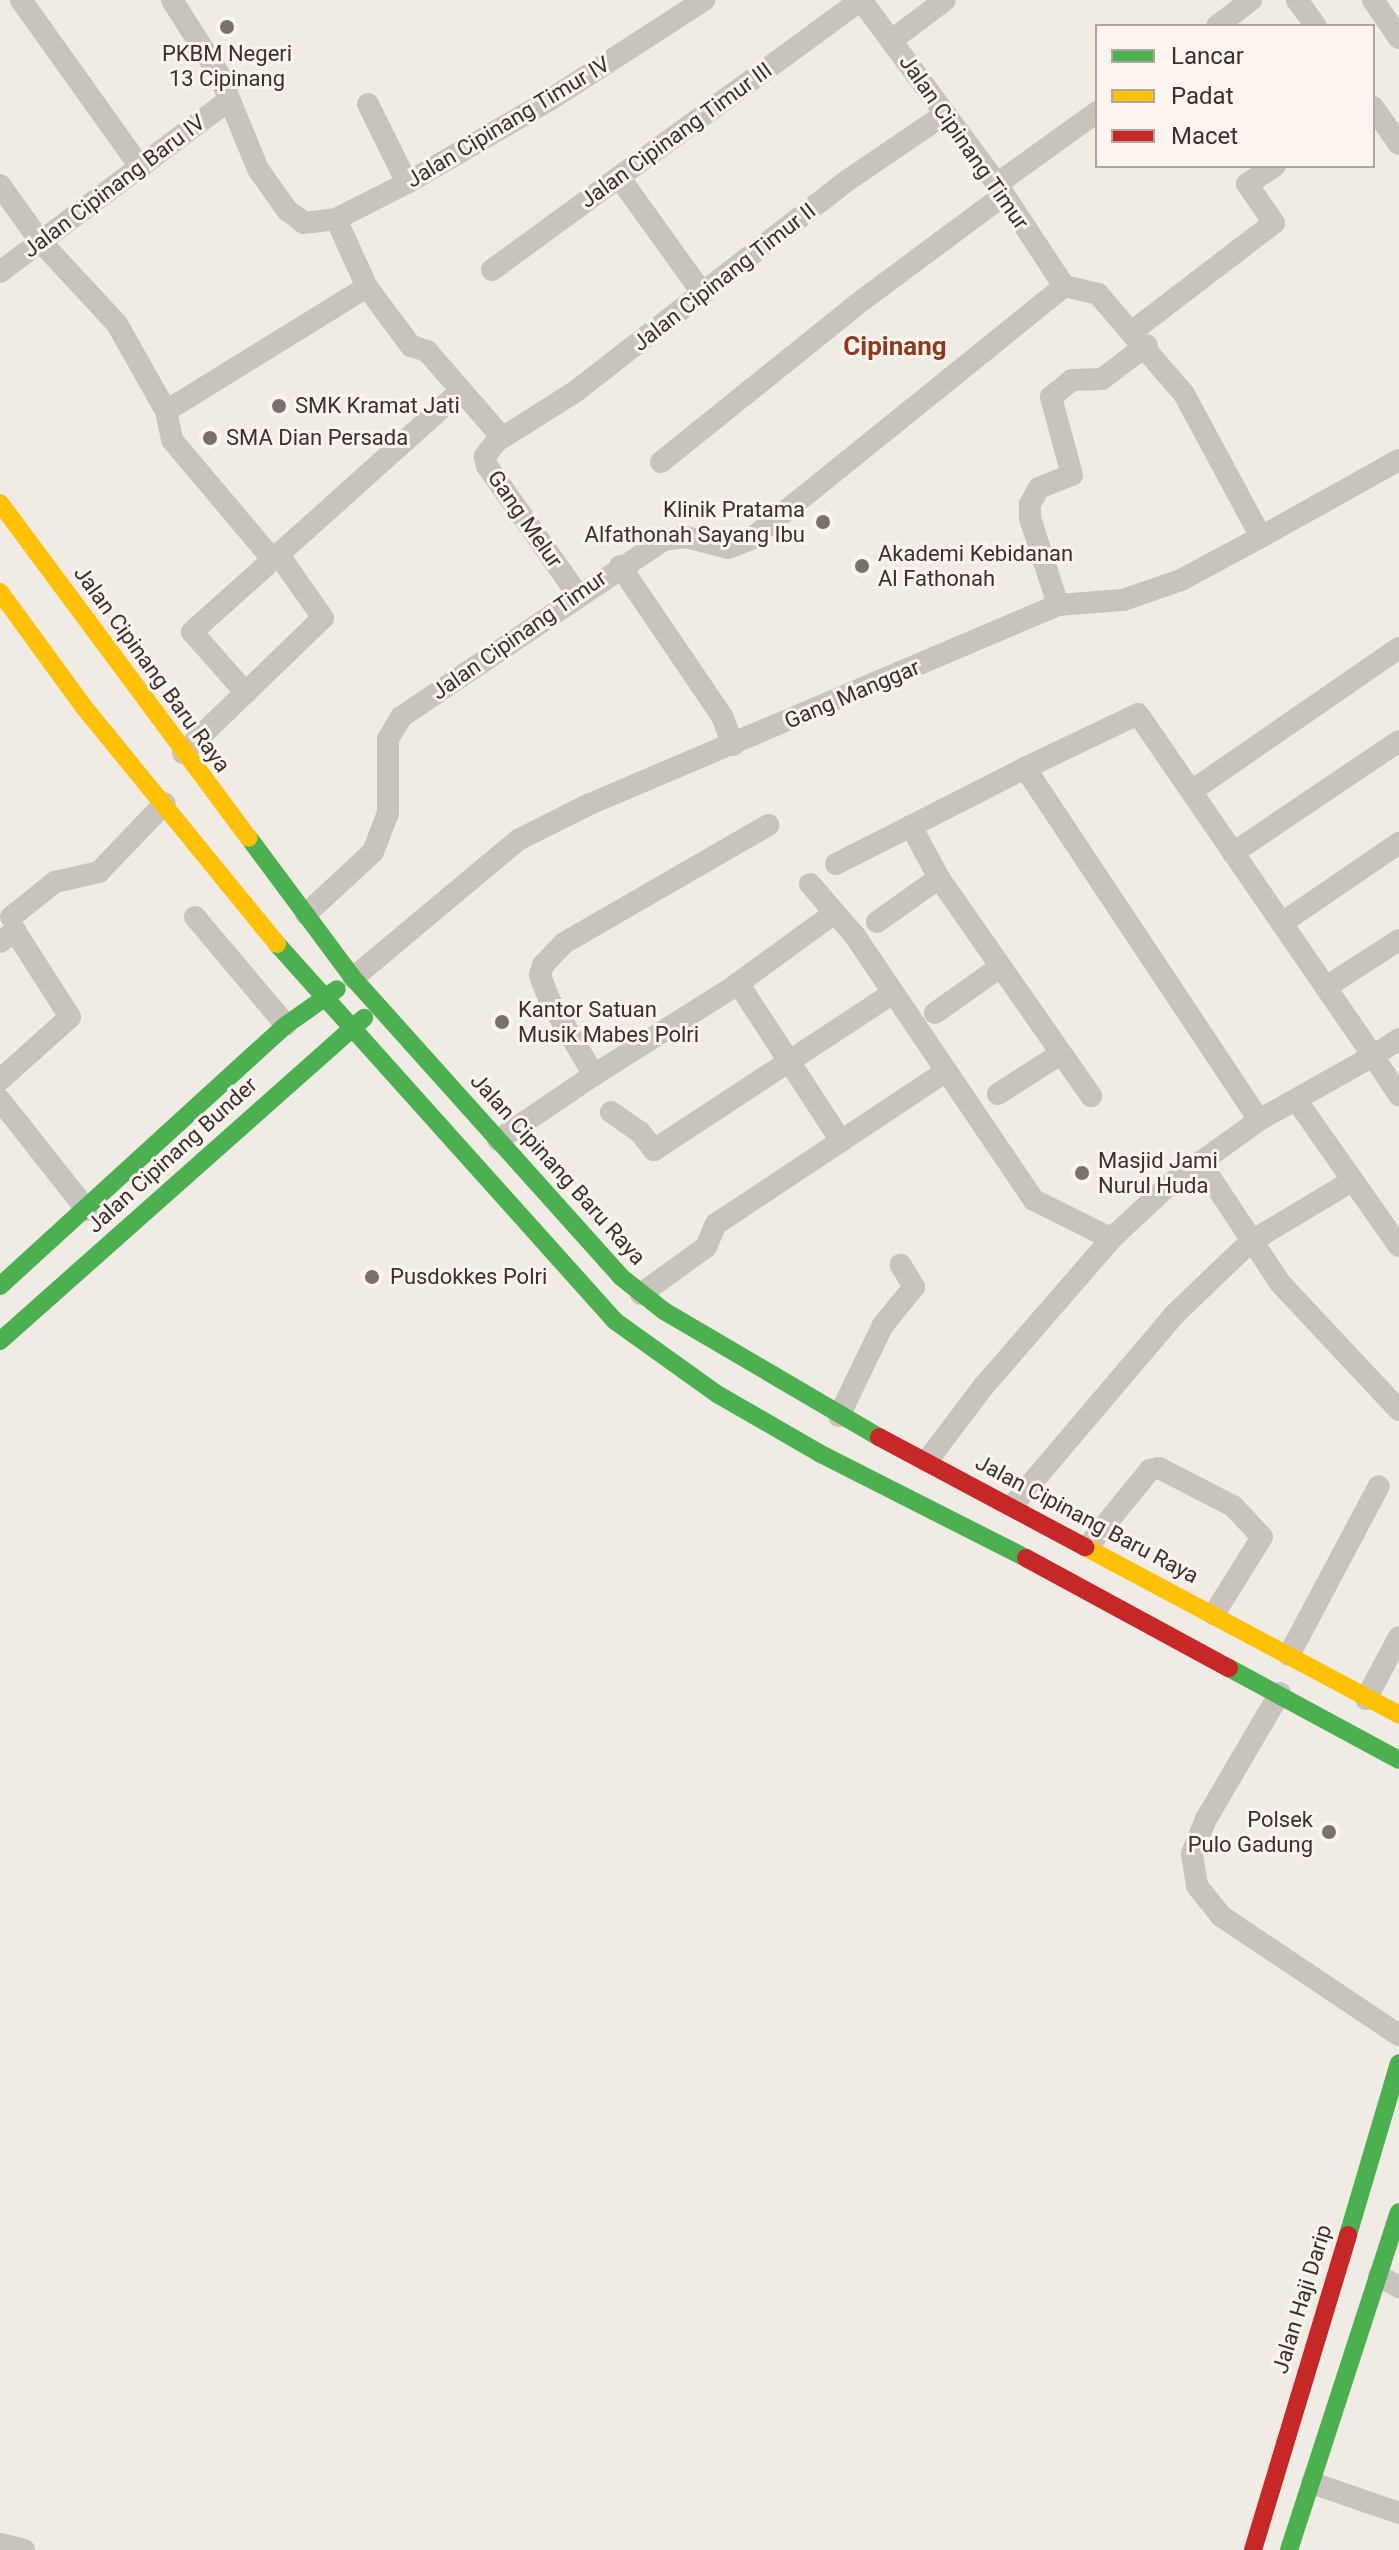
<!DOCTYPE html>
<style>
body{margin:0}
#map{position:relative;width:1399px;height:2550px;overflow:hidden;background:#f0ebe5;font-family:Roboto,sans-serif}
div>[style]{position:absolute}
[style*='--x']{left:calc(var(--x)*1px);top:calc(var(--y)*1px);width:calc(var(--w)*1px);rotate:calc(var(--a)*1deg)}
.street>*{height:22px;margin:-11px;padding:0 11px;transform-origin:11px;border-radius:11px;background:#c9c3be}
.fast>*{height:18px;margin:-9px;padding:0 9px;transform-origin:9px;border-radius:9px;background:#4caf50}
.slow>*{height:18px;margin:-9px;padding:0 9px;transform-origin:9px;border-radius:9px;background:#ffc107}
.jam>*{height:18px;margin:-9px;padding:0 9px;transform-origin:9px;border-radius:9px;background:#c62828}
.dots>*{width:22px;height:22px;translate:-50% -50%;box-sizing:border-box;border:4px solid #fbf5ee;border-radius:50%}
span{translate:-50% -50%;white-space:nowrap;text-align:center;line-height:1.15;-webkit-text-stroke:6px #fbf5ee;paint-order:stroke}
.poi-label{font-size:22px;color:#3b302b}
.left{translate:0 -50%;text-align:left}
.right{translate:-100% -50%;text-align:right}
.street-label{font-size:22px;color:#3b302b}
.quarter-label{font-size:26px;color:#8c3b22;font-weight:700}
.legend{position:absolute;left:1095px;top:24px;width:280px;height:144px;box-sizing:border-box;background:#fbf5ee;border:2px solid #aea6a0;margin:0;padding:10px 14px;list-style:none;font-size:24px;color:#3b302b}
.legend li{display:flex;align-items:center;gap:16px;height:40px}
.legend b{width:40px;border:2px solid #aea6a0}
</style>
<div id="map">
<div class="street">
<i style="--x:21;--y:0;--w:206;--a:54.5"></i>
<i style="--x:172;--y:0;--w:88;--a:57.6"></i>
<i style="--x:219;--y:74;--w:103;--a:67.7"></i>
<i style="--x:258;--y:169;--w:50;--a:54.7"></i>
<i style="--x:287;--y:210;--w:21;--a:37"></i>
<i style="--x:304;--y:223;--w:32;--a:-7"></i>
<i style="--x:336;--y:219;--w:80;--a:-26.9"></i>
<i style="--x:407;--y:183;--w:163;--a:-30.2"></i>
<i style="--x:548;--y:101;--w:186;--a:-32.9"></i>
<i style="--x:861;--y:0;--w:229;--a:53.5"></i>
<i style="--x:997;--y:184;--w:122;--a:56.7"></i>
<i style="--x:1064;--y:286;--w:35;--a:13"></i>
<i style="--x:1098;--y:294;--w:132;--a:49.3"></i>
<i style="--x:1184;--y:394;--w:162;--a:61.7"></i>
<i style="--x:1261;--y:537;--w:158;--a:-29.2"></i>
<i style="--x:1297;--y:0;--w:32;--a:54"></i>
<i style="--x:1373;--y:0;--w:46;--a:55.6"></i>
<i style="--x:1217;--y:26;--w:43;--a:-37.4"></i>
<i style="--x:892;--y:40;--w:66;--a:-37"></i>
<i style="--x:368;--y:104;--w:88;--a:63.7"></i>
<i style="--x:1373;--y:107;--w:45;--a:54.9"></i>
<i style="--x:619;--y:177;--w:144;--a:54.3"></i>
<i style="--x:997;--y:184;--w:123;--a:-35.8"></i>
<i style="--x:0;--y:185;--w:69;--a:54.5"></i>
<i style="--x:40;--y:241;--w:113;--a:47.1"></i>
<i style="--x:117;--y:324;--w:100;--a:60.6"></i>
<i style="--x:166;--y:411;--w:30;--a:78"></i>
<i style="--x:172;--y:440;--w:157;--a:49.9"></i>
<i style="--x:336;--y:219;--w:75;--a:65.5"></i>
<i style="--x:367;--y:287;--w:74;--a:53.3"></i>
<i style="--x:411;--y:346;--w:17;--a:17"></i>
<i style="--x:427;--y:351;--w:113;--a:49"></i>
<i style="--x:501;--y:436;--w:26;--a:129"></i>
<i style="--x:485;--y:456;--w:10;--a:79"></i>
<i style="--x:487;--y:466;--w:158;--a:54.8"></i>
<i style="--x:492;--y:270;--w:457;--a:-36.2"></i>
<i style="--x:0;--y:272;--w:285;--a:-36.9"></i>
<i style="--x:1134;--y:330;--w:176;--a:-37.4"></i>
<i style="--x:1274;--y:223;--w:47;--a:-124.7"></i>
<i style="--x:1247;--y:184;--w:33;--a:-33"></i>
<i style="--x:166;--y:411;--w:236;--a:-31.7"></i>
<i style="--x:502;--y:438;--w:88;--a:-32.4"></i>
<i style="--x:576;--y:391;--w:344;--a:-37.8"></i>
<i style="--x:848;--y:180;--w:117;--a:-34.2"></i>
<i style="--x:661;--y:462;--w:260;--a:-38.8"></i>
<i style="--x:864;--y:299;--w:174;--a:-36.6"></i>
<i style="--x:620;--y:566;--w:181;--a:55.8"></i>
<i style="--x:722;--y:716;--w:31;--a:69"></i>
<i style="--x:1058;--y:605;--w:65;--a:-4.4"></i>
<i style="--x:1123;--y:600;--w:61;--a:-19"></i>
<i style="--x:1181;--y:580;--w:91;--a:-28.3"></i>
<i style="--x:246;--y:693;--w:81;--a:-131.5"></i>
<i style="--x:192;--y:632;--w:361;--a:-41.9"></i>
<i style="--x:183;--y:753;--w:194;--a:-44"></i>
<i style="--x:323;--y:618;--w:78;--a:-125.1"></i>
<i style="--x:1025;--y:768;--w:128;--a:153"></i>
<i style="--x:911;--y:826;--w:59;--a:61.7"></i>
<i style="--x:939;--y:878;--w:266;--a:55.1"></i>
<i style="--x:1193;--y:790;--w:250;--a:-34.6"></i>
<i style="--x:1233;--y:853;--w:200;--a:-34"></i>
<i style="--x:836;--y:864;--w:84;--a:-26.9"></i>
<i style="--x:810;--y:884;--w:69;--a:49.1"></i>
<i style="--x:855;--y:936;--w:319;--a:55.9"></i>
<i style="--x:1034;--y:1200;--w:78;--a:26.6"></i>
<i style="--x:1104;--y:1235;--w:9;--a:13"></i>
<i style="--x:1113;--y:1237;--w:76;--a:-42.9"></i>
<i style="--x:1169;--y:1185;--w:111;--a:-35.8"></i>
<i style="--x:1259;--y:1120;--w:131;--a:-29.3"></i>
<i style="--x:1373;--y:1056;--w:47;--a:56.3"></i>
<i style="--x:306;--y:914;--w:91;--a:-42.8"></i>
<i style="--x:373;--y:852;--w:42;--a:-69"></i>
<i style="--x:388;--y:813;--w:74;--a:-90"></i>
<i style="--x:388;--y:739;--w:26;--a:-59"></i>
<i style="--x:401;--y:717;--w:316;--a:-34"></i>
<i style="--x:663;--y:540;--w:23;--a:-7"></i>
<i style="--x:686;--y:537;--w:43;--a:14.7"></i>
<i style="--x:728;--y:548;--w:25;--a:-21"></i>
<i style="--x:751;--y:539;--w:402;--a:-38.9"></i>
<i style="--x:11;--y:917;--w:56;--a:-38.5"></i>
<i style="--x:55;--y:882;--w:45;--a:-12.8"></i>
<i style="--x:99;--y:872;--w:95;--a:-46.3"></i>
<i style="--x:195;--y:917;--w:141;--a:49.9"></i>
<i style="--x:877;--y:922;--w:76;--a:-35.4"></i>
<i style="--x:1282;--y:923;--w:142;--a:-34.4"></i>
<i style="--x:0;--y:942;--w:19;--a:-36"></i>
<i style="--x:15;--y:931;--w:102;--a:57.4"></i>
<i style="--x:70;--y:1017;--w:94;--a:138"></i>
<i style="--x:353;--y:978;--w:215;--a:-39.9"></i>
<i style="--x:518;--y:840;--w:80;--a:-26.6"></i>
<i style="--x:590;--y:804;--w:509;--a:-23.04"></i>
<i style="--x:1058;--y:605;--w:91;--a:-107.8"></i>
<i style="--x:1030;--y:518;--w:14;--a:-90"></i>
<i style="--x:1030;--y:504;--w:18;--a:-61"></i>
<i style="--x:1039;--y:488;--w:35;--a:-22"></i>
<i style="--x:1072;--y:475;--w:81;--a:-105.1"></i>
<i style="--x:1051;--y:397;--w:27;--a:-39"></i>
<i style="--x:1072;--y:380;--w:30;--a:-2"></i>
<i style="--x:1102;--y:379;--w:56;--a:-37.1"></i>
<i style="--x:738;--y:983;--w:189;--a:56.9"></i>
<i style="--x:1326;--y:987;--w:87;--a:-32.8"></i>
<i style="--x:935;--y:1013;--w:80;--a:-35.3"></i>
<i style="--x:594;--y:1075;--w:165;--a:-32.3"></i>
<i style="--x:733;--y:987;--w:124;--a:-36.1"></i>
<i style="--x:998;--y:1094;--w:74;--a:-32.8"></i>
<i style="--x:0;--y:1100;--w:140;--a:51.7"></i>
<i style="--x:1297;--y:1101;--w:177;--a:54.9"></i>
<i style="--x:611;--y:1112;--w:35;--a:35"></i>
<i style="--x:640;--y:1132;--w:23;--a:52"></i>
<i style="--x:654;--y:1150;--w:286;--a:-33.3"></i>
<i style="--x:1259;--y:1120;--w:423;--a:-123.6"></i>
<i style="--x:1025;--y:768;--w:125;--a:-25.5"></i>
<i style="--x:1138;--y:714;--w:415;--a:55.5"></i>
<i style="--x:1373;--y:1056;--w:31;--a:-33"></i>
<i style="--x:498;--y:1140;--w:116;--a:-34.1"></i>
<i style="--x:594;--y:1075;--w:88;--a:-120.6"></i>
<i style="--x:549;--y:999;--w:26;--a:-111"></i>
<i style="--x:540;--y:975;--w:10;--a:-73"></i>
<i style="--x:543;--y:965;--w:30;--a:-46"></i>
<i style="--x:564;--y:943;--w:236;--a:-30"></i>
<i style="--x:1200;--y:1162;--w:145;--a:56.5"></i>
<i style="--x:1280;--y:1283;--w:174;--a:46.9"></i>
<i style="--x:641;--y:1294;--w:80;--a:-35.9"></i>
<i style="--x:706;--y:1247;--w:25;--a:-67"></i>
<i style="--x:716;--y:1224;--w:275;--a:-33.6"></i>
<i style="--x:839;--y:1416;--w:101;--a:-64.2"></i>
<i style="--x:883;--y:1325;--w:49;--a:-50.8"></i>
<i style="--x:914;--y:1287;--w:26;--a:-121"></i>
<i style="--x:927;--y:1461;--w:93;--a:-52.9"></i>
<i style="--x:983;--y:1387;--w:198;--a:-49.1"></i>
<i style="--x:1013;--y:1505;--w:249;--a:-49.7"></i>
<i style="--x:1174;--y:1315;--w:105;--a:-43.8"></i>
<i style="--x:1250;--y:1242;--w:119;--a:-30.9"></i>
<i style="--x:1088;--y:1546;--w:98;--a:-50.8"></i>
<i style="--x:1150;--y:1470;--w:9;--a:-13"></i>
<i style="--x:1159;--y:1468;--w:83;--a:27.2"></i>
<i style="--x:1233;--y:1506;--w:42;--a:46.9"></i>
<i style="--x:1262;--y:1537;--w:91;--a:121.9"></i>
<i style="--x:1289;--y:1655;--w:191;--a:-62"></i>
<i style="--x:1280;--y:1693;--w:146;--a:120.4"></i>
<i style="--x:1206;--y:1819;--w:38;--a:112"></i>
<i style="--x:1192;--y:1854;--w:32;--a:81"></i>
<i style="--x:1197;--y:1886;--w:38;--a:51"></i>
<i style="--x:1221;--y:1916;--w:214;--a:33.8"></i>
<i style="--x:1366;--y:1699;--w:70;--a:-62"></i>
<i style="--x:1379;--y:2276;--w:23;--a:29"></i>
<i style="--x:1312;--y:2483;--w:92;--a:19"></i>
<i style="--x:0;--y:2544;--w:25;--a:14"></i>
</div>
<div class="fast">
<i style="--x:249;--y:838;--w:174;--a:53.4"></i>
<i style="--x:353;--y:978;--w:402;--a:48.1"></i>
<i style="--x:621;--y:1277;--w:55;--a:38.3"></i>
<i style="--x:664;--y:1311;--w:249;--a:30.4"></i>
<i style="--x:277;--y:944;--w:506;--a:48.12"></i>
<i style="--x:615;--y:1321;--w:125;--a:35.6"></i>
<i style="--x:717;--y:1394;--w:118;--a:30"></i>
<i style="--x:819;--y:1453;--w:232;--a:26.9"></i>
<i style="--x:0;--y:1286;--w:387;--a:-42.4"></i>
<i style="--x:286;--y:1025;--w:62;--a:-35.2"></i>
<i style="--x:0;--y:1341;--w:487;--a:-41.6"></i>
<i style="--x:1229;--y:1668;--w:193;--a:28.4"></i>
<i style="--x:1348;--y:2235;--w:179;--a:-73.5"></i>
<i style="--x:1289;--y:2550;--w:355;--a:-72"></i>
</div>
<div class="slow">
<i style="--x:0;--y:503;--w:417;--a:53.4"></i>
<i style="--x:0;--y:592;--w:141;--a:53.9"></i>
<i style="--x:83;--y:706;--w:307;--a:50.8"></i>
<i style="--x:1085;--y:1547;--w:356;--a:28.1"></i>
</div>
<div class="jam">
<i style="--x:879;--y:1437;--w:234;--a:28.1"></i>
<i style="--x:1026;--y:1558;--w:231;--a:28.5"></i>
<i style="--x:1253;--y:2550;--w:329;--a:-73.2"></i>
</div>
<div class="dots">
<i style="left:227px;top:27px;background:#7a716c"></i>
<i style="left:279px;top:406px;background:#7a716c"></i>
<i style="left:210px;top:438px;background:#7a716c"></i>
<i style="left:823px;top:522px;background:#7a716c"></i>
<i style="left:862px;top:566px;background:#7a716c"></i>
<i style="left:502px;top:1022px;background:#7a716c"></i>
<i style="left:1082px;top:1173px;background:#7a716c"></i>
<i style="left:372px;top:1277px;background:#7a716c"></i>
<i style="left:1329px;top:1832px;background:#7a716c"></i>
</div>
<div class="poi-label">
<span style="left:227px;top:66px">PKBM Negeri<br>13 Cipinang</span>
<span class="left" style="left:295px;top:406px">SMK Kramat Jati</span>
<span class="left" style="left:226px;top:438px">SMA Dian Persada</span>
<span class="right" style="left:805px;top:522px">Klinik Pratama<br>Alfathonah Sayang Ibu</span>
<span class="left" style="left:878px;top:566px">Akademi Kebidanan<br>Al Fathonah</span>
<span class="left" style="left:518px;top:1022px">Kantor Satuan<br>Musik Mabes Polri</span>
<span class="left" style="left:1098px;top:1173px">Masjid Jami<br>Nurul Huda</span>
<span class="left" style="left:390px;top:1277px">Pusdokkes Polri</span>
<span class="right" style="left:1313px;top:1832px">Polsek<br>Pulo Gadung</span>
</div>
<div class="street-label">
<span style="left:508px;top:122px;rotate:-31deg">Jalan Cipinang Timur IV</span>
<span style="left:676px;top:135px;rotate:-36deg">Jalan Cipinang Timur III</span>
<span style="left:964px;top:142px;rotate:55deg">Jalan Cipinang Timur</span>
<span style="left:114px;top:186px;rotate:-37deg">Jalan Cipinang Baru IV</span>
<span style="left:724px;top:277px;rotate:-38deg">Jalan Cipinang Timur II</span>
<span style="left:525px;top:519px;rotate:55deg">Gang Melur</span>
<span style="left:519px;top:635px;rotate:-35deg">Jalan Cipinang Timur</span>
<span style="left:152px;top:669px;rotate:54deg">Jalan Cipinang Baru Raya</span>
<span style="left:852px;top:694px;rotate:-23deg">Gang Manggar</span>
<span style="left:172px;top:1155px;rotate:-42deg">Jalan Cipinang Bunder</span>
<span style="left:558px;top:1169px;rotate:48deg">Jalan Cipinang Baru Raya</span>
<span style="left:1087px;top:1519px;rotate:28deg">Jalan Cipinang Baru Raya</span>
<span style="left:1302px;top:2299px;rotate:-73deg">Jalan Haji Darip</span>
</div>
<div class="quarter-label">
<span style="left:895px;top:347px">Cipinang</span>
</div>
<ul class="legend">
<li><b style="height:10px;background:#4caf50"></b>Lancar</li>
<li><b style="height:10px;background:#ffc107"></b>Padat</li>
<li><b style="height:10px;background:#c62828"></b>Macet</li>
</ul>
</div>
